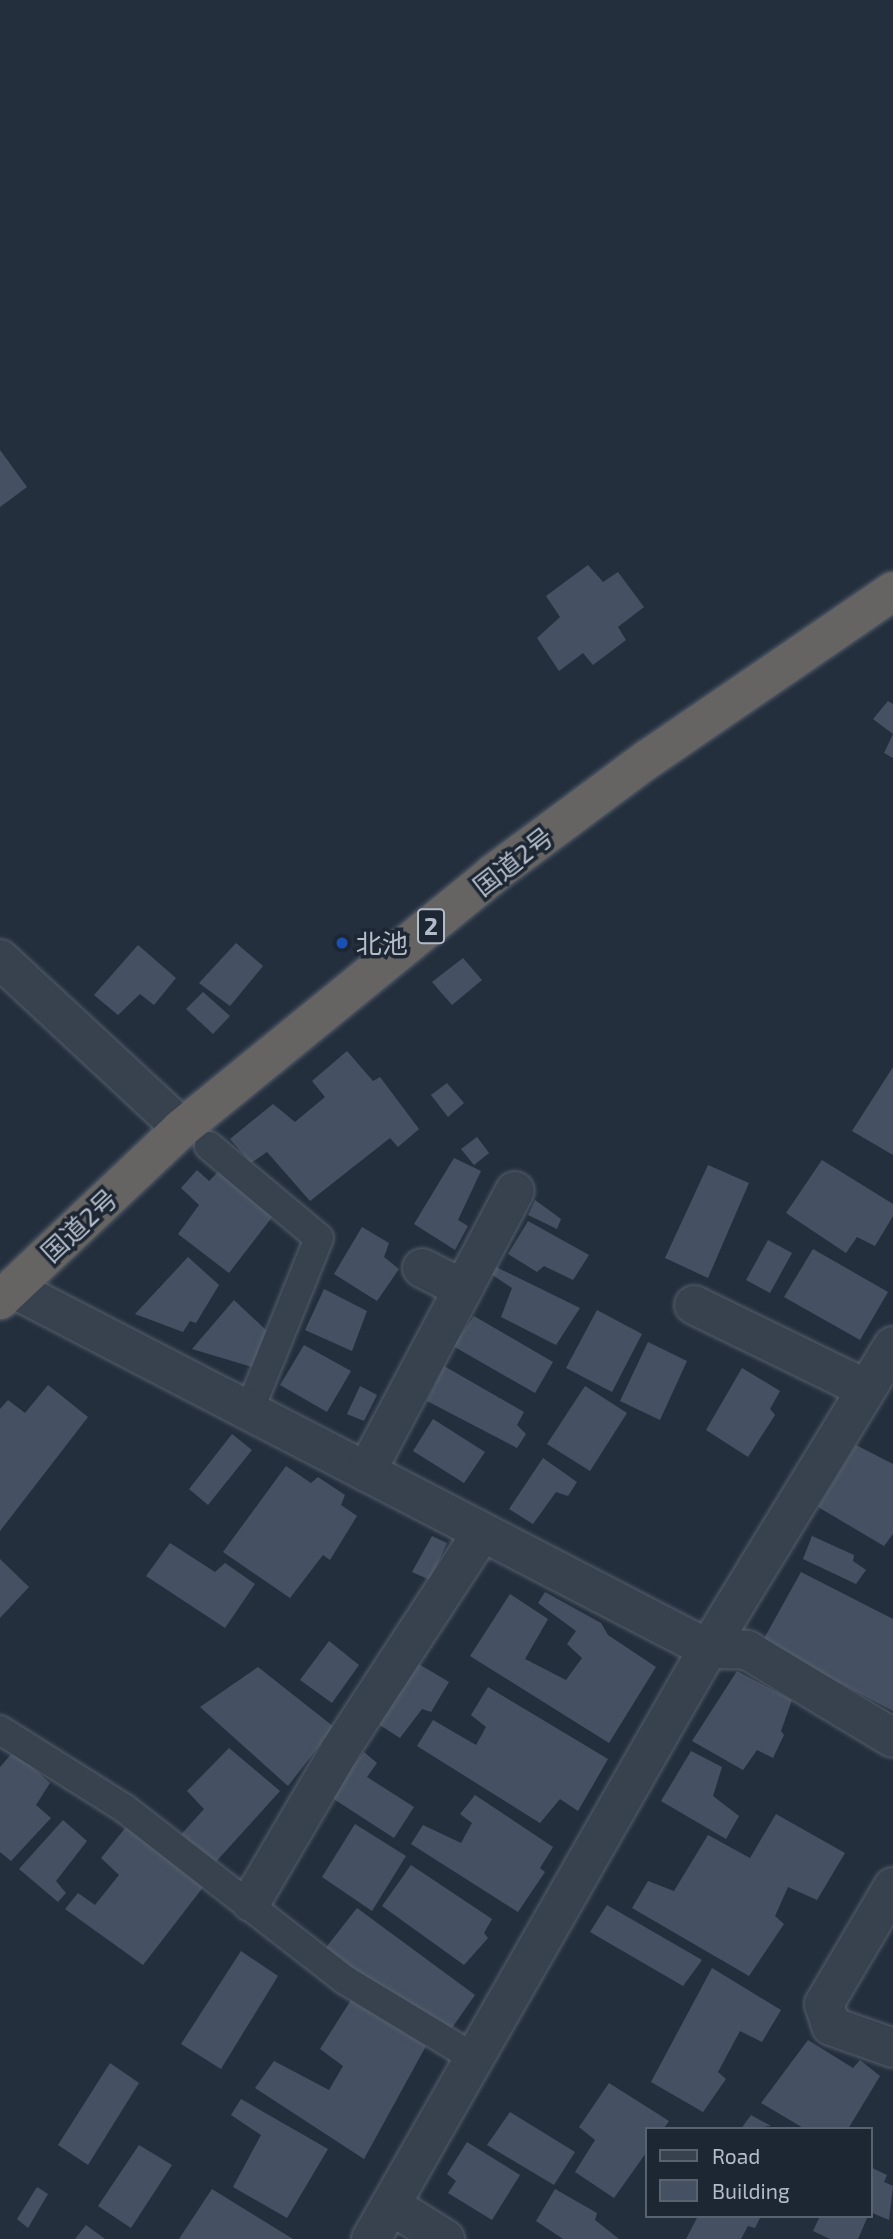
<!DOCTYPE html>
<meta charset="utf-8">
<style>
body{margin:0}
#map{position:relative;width:893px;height:2239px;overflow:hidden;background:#242f3e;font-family:"Exo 2","Noto Sans JP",sans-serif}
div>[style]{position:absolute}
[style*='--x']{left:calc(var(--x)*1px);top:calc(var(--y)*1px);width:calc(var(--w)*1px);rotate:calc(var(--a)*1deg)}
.building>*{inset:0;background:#455162}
.roads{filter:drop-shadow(0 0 2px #565f6c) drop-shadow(0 0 2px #565f6c)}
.service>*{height:28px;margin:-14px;padding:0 14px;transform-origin:14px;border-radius:14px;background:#38414e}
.minor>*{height:38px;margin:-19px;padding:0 19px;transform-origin:19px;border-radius:19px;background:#38414e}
.trunk>*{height:38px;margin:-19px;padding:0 19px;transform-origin:19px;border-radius:19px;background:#656462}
.dots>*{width:19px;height:19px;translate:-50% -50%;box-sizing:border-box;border:4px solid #1d2633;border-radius:50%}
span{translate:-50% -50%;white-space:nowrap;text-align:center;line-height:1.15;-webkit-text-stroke:7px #1d2633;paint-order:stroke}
.shield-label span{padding:2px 5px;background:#1d2633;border:2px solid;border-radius:5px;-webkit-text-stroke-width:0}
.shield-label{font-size:24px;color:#b4bcc9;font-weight:700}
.street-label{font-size:26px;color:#b4bcc9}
.poi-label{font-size:26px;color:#b4bcc9}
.left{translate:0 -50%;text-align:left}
.legend{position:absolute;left:645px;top:2127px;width:228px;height:91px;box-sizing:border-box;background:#1d2633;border:2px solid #59626f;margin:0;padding:9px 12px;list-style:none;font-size:21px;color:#b4bcc9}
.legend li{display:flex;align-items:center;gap:14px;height:35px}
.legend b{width:35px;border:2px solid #59626f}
</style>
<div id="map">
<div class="building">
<i style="clip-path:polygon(0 450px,27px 487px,0 507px)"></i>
<i style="clip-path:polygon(588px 565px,603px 582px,618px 572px,644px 607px,618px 627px,626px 640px,593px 665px,583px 653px,559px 671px,537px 638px,560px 617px,546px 596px)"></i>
<i style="clip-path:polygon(888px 701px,893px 704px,893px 758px,884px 753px,893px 734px,873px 719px)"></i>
<i style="clip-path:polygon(236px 943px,263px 966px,230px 1006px,199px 983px)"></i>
<i style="clip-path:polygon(138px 945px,176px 978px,154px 1005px,140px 994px,118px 1015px,94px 995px)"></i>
<i style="clip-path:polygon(463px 958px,482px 980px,452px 1005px,432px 982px)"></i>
<i style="clip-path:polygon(203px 992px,230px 1016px,213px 1034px,186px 1009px)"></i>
<i style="clip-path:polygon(347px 1051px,373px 1081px,380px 1077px,419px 1129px,398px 1147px,390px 1138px,310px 1201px,267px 1152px,251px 1163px,230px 1139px,273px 1104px,295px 1122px,325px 1097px,312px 1081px)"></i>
<i style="clip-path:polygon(893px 1067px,893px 1155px,852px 1131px)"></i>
<i style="clip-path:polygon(447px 1083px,464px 1103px,448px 1117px,431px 1095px)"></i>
<i style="clip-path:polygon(477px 1137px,489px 1153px,474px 1165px,461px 1149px)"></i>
<i style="clip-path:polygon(454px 1158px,481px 1171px,458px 1220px,468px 1226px,455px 1250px,414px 1224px)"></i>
<i style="clip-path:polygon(822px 1160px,893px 1204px,893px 1216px,875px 1246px,857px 1237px,846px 1253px,786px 1213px)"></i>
<i style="clip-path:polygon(708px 1165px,749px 1183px,708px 1278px,665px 1258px)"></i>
<i style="clip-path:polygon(197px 1170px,209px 1181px,219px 1171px,273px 1216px,229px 1273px,178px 1234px,199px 1205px,181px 1188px)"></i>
<i style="clip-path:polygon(535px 1200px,561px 1219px,557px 1229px,528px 1215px)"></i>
<i style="clip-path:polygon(528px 1221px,589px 1255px,573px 1280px,544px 1266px,537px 1272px,508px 1254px)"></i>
<i style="clip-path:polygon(362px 1227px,389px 1243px,384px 1257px,399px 1269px,377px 1301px,334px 1274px)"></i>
<i style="clip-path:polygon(768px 1240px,792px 1253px,770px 1293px,746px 1280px)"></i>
<i style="clip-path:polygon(813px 1249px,888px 1292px,860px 1340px,784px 1297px)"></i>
<i style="clip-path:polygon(188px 1257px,219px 1285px,196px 1323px,190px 1321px,183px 1332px,135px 1314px)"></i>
<i style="clip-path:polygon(496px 1267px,580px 1308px,556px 1345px,501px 1317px,512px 1288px,491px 1274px)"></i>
<i style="clip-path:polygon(324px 1289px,367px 1311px,352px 1351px,305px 1330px)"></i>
<i style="clip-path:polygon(234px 1300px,267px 1331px,252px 1367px,192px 1349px)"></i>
<i style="clip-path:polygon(597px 1310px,642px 1334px,612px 1392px,566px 1368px)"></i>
<i style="clip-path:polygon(474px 1316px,553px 1362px,535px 1393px,453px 1346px)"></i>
<i style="clip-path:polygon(648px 1342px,687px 1361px,660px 1420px,620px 1401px)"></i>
<i style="clip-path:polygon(304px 1345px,351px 1371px,327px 1412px,280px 1385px)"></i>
<i style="clip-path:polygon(444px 1366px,524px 1412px,517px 1425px,526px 1434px,517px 1448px,427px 1401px)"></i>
<i style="clip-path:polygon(742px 1368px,780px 1391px,770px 1409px,775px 1415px,748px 1457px,706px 1430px)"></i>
<i style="clip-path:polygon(48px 1385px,88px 1417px,0 1531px,0 1409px,8px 1400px,25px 1413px)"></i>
<i style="clip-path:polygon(360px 1386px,377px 1395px,364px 1421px,347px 1414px)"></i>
<i style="clip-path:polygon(585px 1386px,627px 1413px,590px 1471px,547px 1444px)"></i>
<i style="clip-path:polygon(433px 1419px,485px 1452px,464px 1483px,413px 1451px)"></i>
<i style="clip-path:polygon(232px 1434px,252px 1450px,208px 1505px,189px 1489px)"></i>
<i style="clip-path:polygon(856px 1445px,893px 1464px,893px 1534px,884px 1546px,818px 1507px)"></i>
<i style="clip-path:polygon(543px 1458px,577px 1482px,568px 1496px,556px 1492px,533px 1524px,509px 1509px)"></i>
<i style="clip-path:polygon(286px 1466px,311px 1483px,318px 1477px,345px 1495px,341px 1505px,357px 1516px,330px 1560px,323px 1555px,290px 1598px,223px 1552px)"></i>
<i style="clip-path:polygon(432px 1536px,447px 1543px,430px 1580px,412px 1572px)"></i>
<i style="clip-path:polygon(812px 1536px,854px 1555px,853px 1561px,866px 1570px,856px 1584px,803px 1559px)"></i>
<i style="clip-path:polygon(170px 1543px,215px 1572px,225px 1563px,255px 1584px,225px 1628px,146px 1576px)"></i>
<i style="clip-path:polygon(0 1559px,29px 1587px,0 1618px)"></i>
<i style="clip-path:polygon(801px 1572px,893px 1619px,893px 1711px,762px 1642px)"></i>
<i style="clip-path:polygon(545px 1592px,601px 1623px,608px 1635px,656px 1667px,609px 1743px,470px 1656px,510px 1594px,548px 1619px,525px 1659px,566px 1680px,582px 1658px,567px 1644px,576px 1631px,538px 1603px)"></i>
<i style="clip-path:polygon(329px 1641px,359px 1665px,332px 1703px,300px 1680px)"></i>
<i style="clip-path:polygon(412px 1660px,449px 1682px,431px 1712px,422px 1709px,400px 1738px,375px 1722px)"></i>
<i style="clip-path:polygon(258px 1667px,334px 1727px,288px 1786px,200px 1707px)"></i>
<i style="clip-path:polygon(737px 1671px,792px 1700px,781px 1731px,784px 1735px,773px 1758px,757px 1750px,743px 1770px,692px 1741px)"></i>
<i style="clip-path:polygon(488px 1687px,608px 1759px,578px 1811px,560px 1799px,540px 1823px,417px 1746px,433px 1720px,476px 1745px,486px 1727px,471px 1715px)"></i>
<i style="clip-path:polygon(229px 1748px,280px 1791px,213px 1865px,178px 1838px,204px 1809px,187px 1791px)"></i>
<i style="clip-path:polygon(14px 1751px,50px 1783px,36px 1805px,51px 1818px,11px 1861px,0 1852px,0 1767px)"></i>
<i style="clip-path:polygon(691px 1751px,722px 1767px,713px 1796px,739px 1816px,726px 1839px,661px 1801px)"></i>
<i style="clip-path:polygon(364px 1752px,377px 1763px,367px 1777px,414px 1807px,394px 1838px,329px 1796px)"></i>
<i style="clip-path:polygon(475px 1795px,553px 1847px,540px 1868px,545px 1872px,518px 1912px,411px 1844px,423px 1825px,461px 1843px,472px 1823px,460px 1814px)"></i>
<i style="clip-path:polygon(776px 1814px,845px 1853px,817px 1900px,788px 1887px,775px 1916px,784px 1924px,749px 1976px,632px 1908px,648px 1881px,674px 1891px,708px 1835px,750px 1858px)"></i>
<i style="clip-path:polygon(63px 1820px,87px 1841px,56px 1881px,66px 1893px,58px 1902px,19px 1869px)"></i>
<i style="clip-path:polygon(355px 1824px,406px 1856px,372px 1911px,322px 1877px)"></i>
<i style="clip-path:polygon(126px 1827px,204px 1886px,143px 1965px,65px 1909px,78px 1893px,95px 1905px,119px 1875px,101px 1858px)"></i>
<i style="clip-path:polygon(411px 1865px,492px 1919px,484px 1933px,488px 1938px,464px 1965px,382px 1906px)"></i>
<i style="clip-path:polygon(607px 1905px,702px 1960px,683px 1986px,590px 1932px)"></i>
<i style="clip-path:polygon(357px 1908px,475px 1995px,447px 2035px,324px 1950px)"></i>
<i style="clip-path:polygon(241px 1951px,278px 1976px,221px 2069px,181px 2044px)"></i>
<i style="clip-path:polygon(712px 1968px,781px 2010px,762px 2042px,740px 2031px,718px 2072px,726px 2079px,703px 2112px,651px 2082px)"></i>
<i style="clip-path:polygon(351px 2000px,426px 2046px,364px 2159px,255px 2088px,274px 2061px,329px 2090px,343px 2066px,320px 2049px)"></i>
<i style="clip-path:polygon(808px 2040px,853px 2068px,860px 2060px,880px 2076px,848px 2129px,805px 2129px,761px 2103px)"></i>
<i style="clip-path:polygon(110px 2063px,139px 2083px,88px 2165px,58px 2145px)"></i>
<i style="clip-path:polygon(609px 2083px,669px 2121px,663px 2129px,646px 2129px,646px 2153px,614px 2198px,575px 2172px,595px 2140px,579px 2127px)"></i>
<i style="clip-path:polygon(241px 2099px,328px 2149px,287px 2218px,233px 2187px,261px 2135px,231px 2115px)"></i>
<i style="clip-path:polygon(510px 2112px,575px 2152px,554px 2185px,487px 2145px)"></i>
<i style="clip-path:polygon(751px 2115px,771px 2126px,741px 2129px)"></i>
<i style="clip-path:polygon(467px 2142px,520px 2175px,492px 2220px,448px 2193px,456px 2181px,447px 2174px)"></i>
<i style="clip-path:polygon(139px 2145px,172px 2165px,131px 2228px,98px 2206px)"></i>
<i style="clip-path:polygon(870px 2167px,887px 2175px,884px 2182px,893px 2186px,889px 2220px,870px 2212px)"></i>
<i style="clip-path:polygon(37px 2187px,48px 2194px,28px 2228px,17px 2219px)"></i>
<i style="clip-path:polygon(212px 2189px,293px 2239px,179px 2239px)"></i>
<i style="clip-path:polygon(555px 2189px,597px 2213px,595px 2220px,619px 2239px,563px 2239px,536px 2221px)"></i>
<i style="clip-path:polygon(698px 2216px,761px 2216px,755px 2228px,748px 2226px,741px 2239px,686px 2239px)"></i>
<i style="clip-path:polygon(820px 2216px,868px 2216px,858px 2239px,830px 2239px,813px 2231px)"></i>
<i style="clip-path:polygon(86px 2225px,105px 2239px,75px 2239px)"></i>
</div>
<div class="roads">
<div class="service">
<i style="--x:209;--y:1146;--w:143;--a:39.9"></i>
<i style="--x:319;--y:1238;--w:187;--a:112"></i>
<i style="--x:0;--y:1730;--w:146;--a:32.2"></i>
<i style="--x:124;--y:1808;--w:280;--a:37.9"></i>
<i style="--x:345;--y:1980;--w:153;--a:31.1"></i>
</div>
<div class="minor">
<i style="--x:0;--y:959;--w:248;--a:42.9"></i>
<i style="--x:422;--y:1268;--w:46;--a:27.1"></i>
<i style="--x:12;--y:1288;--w:784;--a:27.41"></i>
<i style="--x:708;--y:1649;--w:39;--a:1"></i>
<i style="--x:747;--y:1650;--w:170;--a:31.1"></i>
<i style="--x:694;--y:1305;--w:191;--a:26"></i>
<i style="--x:366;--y:1472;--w:318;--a:-62.1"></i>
<i style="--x:893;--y:1887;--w:136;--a:120.5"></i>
<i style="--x:824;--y:2004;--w:23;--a:72"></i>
<i style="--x:831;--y:2026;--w:66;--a:19.5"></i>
<i style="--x:251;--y:1902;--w:176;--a:-59.6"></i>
<i style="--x:340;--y:1750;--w:260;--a:-56.9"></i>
<i style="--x:391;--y:2205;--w:64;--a:32.2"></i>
<i style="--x:371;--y:2239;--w:679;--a:-60.27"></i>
<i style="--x:708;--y:1649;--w:355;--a:-58.6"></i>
</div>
<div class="trunk">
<i style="--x:0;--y:1300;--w:250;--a:-43.4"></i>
<i style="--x:182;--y:1128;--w:402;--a:-39.2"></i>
<i style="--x:493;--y:874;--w:193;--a:-36.6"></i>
<i style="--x:648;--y:759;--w:297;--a:-34.4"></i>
</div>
</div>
<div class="dots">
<i style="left:342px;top:943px;background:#1a4fb4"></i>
</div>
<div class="shield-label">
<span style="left:431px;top:926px">2</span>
</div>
<div class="street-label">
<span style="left:513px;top:861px;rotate:-38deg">国道2号</span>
<span style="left:79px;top:1225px;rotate:-43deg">国道2号</span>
</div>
<div class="poi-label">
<span class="left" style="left:356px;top:943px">北池</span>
</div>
<ul class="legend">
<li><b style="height:9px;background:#38414e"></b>Road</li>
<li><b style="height:19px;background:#455162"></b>Building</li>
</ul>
</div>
